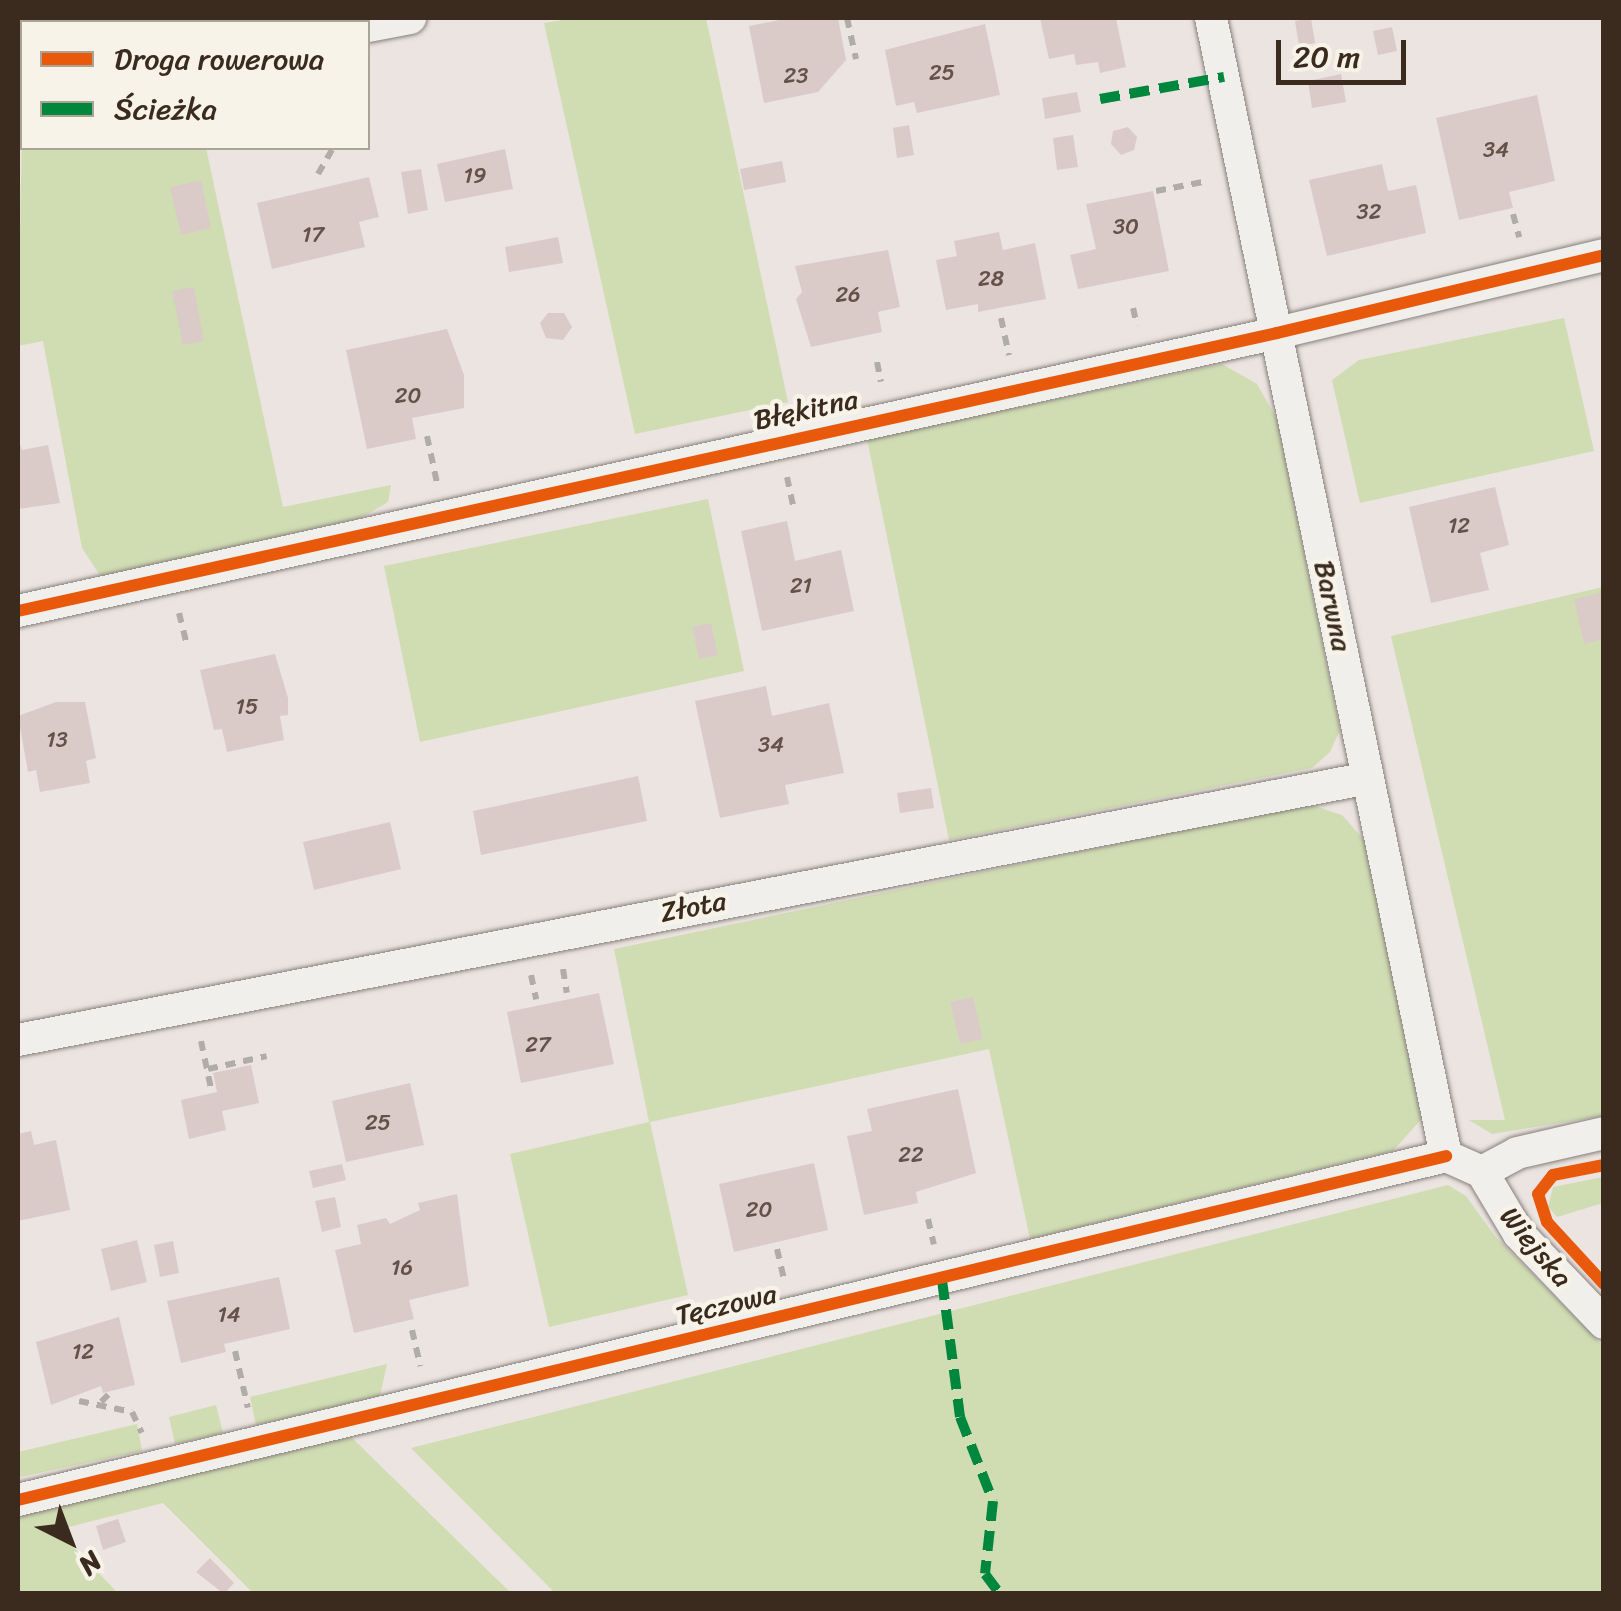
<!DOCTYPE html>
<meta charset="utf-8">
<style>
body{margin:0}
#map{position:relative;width:1621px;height:1611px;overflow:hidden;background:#ece4e0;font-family:Sriracha,sans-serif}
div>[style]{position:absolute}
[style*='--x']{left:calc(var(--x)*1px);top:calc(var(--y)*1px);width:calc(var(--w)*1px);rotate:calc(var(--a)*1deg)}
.green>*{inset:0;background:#d0ddb3}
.building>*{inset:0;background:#dacbc9}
.path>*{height:6px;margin-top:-3px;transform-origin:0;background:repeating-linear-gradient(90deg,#b0aca8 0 10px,transparent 0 18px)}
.roads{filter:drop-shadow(0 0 2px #867f7a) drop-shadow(0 0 2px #867f7a)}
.street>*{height:32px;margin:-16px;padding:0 16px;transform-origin:16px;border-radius:16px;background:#f1efeb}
.quiet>*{height:10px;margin-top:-5px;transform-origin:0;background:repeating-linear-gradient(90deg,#00873e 0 20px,transparent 0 30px)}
.cycleway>*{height:12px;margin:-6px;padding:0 6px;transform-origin:6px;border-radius:6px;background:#e8590c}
span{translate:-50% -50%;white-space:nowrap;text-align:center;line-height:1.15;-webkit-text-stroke:9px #f7f3e8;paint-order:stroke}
.number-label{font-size:22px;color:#635249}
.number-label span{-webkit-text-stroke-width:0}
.street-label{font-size:28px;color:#3b2a1e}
.frame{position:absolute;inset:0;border:20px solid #3b2a1e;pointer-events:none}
.legend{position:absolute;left:20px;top:20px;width:350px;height:130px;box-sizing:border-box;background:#f7f3e8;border:2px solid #aca397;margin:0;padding:12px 18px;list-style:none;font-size:30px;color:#3b2a1e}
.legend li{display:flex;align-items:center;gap:20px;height:50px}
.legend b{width:50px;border:2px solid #aca397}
.north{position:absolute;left:20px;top:1491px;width:100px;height:100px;-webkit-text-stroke:8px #f7f3e8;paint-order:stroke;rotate:138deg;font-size:28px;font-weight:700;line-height:40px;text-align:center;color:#3b2a1e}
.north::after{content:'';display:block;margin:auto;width:35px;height:45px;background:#3b2a1e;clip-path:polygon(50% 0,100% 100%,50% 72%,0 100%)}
.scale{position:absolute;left:1276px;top:40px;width:130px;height:45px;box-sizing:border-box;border:5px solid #3b2a1e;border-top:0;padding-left:12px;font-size:30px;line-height:35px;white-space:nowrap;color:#3b2a1e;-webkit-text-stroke:8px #f7f3e8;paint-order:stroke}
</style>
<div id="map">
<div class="green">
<i style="clip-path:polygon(575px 18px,706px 18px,788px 402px,635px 434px,544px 23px)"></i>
<i style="clip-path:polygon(22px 126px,22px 148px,206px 148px,283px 507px,391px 485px,388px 502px,361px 518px,101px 577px,82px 548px,43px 341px,18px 346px)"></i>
<i style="clip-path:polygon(1564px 318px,1594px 451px,1360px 503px,1332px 380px,1359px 360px)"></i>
<i style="clip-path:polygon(1222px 364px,1257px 384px,1277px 419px,1340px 730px,1330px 752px,1312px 768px,949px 840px,867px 439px)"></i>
<i style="clip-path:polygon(708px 499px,744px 671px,420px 742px,384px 566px)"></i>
<i style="clip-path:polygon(1603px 587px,1603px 1116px,1492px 1134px,1469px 1120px,1505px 1120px,1391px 636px)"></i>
<i style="clip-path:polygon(1308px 804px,1342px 815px,1365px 841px,1425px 1115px,1393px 1151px,1030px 1239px,989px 1049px,650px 1122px,688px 1295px,549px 1327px,510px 1154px,649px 1122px,614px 949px)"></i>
<i style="clip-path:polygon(1603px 1177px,1603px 1203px,1557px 1217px,1548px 1207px,1553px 1187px)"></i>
<i style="clip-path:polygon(1448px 1185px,1466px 1196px,1495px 1236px,1603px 1346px,1603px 1593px,555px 1593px,411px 1448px)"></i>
<i style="clip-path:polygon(387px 1364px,380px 1396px,256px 1425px,250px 1397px)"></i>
<i style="clip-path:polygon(216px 1405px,223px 1433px,175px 1444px,169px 1417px)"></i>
<i style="clip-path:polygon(137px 1424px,142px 1451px,20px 1477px,18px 1452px)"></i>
<i style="clip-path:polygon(349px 1435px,511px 1593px,253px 1593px,163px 1503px,57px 1530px,118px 1593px,18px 1593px,18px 1514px)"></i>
</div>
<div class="building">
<i style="clip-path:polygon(789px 18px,838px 18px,846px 60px,818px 92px,764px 103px,749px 26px)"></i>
<i style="clip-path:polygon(1040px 18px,1116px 18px,1126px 67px,1100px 73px,1098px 62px,1076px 65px,1074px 54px,1049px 59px)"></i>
<i style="clip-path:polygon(1311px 18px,1315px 43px,1299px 46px,1295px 21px)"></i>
<i style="clip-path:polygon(985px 24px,1000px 95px,917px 113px,914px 102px,896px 106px,885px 50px)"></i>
<i style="clip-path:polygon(1392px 27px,1397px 51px,1378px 55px,1373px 31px)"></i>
<i style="clip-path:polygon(1341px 74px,1346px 102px,1312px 108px,1308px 81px)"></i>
<i style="clip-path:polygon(1077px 92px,1081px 112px,1045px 119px,1042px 98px)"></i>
<i style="clip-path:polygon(1537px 95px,1555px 181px,1509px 192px,1513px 208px,1459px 220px,1436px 118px)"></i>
<i style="clip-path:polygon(909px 125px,914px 155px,897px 158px,893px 128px)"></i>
<i style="clip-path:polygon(1128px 127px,1137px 137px,1134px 150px,1121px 155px,1111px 144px,1113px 131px)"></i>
<i style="clip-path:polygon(1073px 135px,1078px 167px,1057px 170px,1053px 138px)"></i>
<i style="clip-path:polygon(505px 149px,513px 189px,445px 202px,437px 164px)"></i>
<i style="clip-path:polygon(782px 161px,786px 182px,744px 190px,740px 169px)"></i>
<i style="clip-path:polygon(1382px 164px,1388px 191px,1416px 185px,1426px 233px,1327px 256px,1309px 180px)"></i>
<i style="clip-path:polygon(421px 169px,428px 210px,408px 214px,401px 172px)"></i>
<i style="clip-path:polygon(369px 177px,379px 217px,359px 222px,365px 247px,272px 269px,257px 203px)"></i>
<i style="clip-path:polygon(201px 180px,211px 228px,181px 235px,170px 187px)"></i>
<i style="clip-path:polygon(1153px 191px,1169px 271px,1078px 289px,1070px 255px,1096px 249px,1086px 204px)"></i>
<i style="clip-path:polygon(999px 232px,1003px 250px,1035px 243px,1046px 299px,978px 312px,978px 304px,946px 310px,936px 260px,957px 256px,954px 241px)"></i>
<i style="clip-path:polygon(558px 237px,563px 263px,509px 272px,505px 247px)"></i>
<i style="clip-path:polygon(888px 250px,900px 307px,878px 312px,882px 332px,811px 347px,796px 299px,802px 292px,795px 266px)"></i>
<i style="clip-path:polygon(194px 287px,204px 341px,183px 345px,172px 291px)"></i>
<i style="clip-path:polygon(548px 313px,564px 313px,572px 327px,563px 340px,546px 338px,540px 323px)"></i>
<i style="clip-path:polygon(447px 329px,464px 375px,464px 408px,412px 418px,416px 439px,367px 449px,346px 350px)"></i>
<i style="clip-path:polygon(18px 438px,22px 450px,48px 445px,60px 503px,18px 509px)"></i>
<i style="clip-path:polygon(1495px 487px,1509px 545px,1480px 553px,1489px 590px,1431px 603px,1409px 507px)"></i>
<i style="clip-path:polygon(787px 521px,795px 561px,841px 550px,854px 611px,762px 631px,741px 531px)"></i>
<i style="clip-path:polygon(1604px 592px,1604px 639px,1584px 644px,1574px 599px)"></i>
<i style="clip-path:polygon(711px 623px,718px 655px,699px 659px,692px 627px)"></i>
<i style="clip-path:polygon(275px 654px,288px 698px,288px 715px,280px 716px,284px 740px,227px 752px,222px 729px,214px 730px,200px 670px)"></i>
<i style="clip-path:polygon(766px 686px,772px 716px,829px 703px,844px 773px,785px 785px,789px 804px,720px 818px,695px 701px)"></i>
<i style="clip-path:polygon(56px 702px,85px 702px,96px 758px,86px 761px,90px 783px,40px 792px,36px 770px,28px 772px,18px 716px)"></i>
<i style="clip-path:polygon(638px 776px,647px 821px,481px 855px,473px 811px)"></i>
<i style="clip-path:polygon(931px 788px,934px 808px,900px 813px,897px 793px)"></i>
<i style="clip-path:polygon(390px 822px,401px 869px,314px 890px,303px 842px)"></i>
<i style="clip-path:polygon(599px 993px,614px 1064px,521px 1083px,507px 1012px)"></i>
<i style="clip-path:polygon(973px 997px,983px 1039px,960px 1044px,950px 1002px)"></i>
<i style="clip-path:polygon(251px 1065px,259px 1103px,222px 1111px,226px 1130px,189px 1139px,181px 1100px,217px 1092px,213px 1073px)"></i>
<i style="clip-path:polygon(410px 1083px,424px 1145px,346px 1162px,332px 1101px)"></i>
<i style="clip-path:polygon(958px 1089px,976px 1173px,916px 1192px,918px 1203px,864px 1215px,847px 1136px,872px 1131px,867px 1109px)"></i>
<i style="clip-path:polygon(31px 1131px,34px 1145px,56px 1140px,70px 1210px,18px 1221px,18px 1134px)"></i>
<i style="clip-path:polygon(814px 1163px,828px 1230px,734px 1252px,719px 1184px)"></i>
<i style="clip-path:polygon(342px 1164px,346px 1180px,313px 1188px,309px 1171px)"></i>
<i style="clip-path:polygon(457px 1194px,469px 1286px,409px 1300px,414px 1319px,354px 1333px,335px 1250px,361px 1244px,357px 1225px,386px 1218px,390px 1224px,420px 1210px,418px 1203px)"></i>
<i style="clip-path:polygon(335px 1197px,341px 1227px,322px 1232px,315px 1201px)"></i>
<i style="clip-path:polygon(137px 1240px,147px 1282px,111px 1291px,101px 1249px)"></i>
<i style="clip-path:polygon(173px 1241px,179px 1273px,160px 1277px,154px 1245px)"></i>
<i style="clip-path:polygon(279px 1277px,290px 1329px,224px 1344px,226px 1352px,181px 1363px,167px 1301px)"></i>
<i style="clip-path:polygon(119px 1317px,135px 1385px,103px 1393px,101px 1386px,51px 1405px,36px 1342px)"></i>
<i style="clip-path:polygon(118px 1519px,126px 1542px,103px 1550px,96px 1526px)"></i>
<i style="clip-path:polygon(210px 1558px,234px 1583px,224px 1594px,196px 1572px)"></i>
</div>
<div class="path">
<i style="--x:178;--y:18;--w:4;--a:76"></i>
<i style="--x:847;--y:18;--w:42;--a:77.6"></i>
<i style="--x:318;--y:174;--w:30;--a:-60"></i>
<i style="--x:1156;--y:191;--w:53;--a:-10.9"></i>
<i style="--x:1513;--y:214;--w:24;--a:75"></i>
<i style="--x:1133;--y:308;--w:18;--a:77"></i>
<i style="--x:1001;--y:318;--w:38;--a:78"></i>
<i style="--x:877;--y:362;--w:20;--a:79"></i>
<i style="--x:427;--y:436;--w:48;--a:78"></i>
<i style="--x:787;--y:477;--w:34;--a:78"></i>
<i style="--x:179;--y:613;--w:33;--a:76"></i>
<i style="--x:563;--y:969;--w:24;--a:81"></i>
<i style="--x:531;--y:975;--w:25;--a:78"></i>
<i style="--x:201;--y:1041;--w:53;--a:78.1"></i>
<i style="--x:208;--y:1069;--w:60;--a:-12.4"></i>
<i style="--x:928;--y:1219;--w:26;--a:77"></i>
<i style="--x:777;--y:1249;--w:31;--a:77"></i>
<i style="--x:412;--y:1330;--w:37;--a:77"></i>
<i style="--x:235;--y:1351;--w:58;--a:77.2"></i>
<i style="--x:79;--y:1401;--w:54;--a:11.7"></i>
<i style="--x:132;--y:1412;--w:23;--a:65"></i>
<i style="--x:101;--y:1402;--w:11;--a:-45"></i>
</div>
<div class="roads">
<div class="street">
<i style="--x:1211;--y:18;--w:1162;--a:78.33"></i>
<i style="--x:1446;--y:1156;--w:39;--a:24"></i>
<i style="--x:368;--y:26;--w:43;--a:-10.8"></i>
<i style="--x:18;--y:95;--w:4;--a:-14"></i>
<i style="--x:18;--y:611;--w:1289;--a:-12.45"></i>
<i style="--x:1277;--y:333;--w:336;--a:-13.4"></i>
<i style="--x:18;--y:1040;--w:1375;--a:-10.98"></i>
<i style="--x:1482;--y:1172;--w:72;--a:59.2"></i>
<i style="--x:1519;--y:1234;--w:123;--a:46.3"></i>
<i style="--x:1482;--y:1172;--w:40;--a:-28"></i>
<i style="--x:1517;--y:1153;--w:89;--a:-12.9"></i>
<i style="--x:18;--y:1500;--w:1469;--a:-13.54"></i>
</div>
</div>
<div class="quiet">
<i style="--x:1100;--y:99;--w:126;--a:-10.1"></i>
<i style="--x:942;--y:1280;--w:138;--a:82.5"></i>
<i style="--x:960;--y:1417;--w:90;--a:68.6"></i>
<i style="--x:993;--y:1501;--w:73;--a:96.3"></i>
<i style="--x:985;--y:1574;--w:25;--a:53"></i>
</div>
<div class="cycleway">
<i style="--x:18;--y:611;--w:1289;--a:-12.45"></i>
<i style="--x:1277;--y:333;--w:336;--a:-13.4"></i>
<i style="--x:1604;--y:1165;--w:52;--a:168.9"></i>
<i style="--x:1553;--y:1175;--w:24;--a:128"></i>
<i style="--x:1538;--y:1194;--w:29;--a:72"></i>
<i style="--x:1547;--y:1222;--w:84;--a:47.4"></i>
<i style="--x:18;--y:1500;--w:1469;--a:-13.54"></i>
</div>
<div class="number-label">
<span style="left:942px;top:73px">25</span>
<span style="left:796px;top:76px">23</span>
<span style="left:1496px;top:150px">34</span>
<span style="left:475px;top:176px">19</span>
<span style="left:1369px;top:212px">32</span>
<span style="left:1126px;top:227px">30</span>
<span style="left:313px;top:235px">17</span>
<span style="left:991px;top:279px">28</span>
<span style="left:848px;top:295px">26</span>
<span style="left:408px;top:396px">20</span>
<span style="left:1459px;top:526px">12</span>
<span style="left:801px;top:586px">21</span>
<span style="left:247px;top:707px">15</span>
<span style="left:57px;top:740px">13</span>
<span style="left:771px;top:745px">34</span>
<span style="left:538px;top:1045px">27</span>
<span style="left:378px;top:1123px">25</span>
<span style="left:911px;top:1155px">22</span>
<span style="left:759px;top:1210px">20</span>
<span style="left:402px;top:1268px">16</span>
<span style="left:229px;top:1315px">14</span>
<span style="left:83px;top:1352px">12</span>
</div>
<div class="street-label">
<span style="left:806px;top:410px;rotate:-12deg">Błękitna</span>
<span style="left:1333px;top:606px;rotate:78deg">Barwna</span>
<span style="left:693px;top:907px;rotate:-11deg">Złota</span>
<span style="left:1536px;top:1247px;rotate:50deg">Wiejska</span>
<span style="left:726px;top:1305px;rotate:-13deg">Tęczowa</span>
</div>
<div class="frame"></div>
<ul class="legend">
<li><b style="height:12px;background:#e8590c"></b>Droga rowerowa</li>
<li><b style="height:12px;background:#00873e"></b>Ścieżka</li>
</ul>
<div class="north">N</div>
<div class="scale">20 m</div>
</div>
